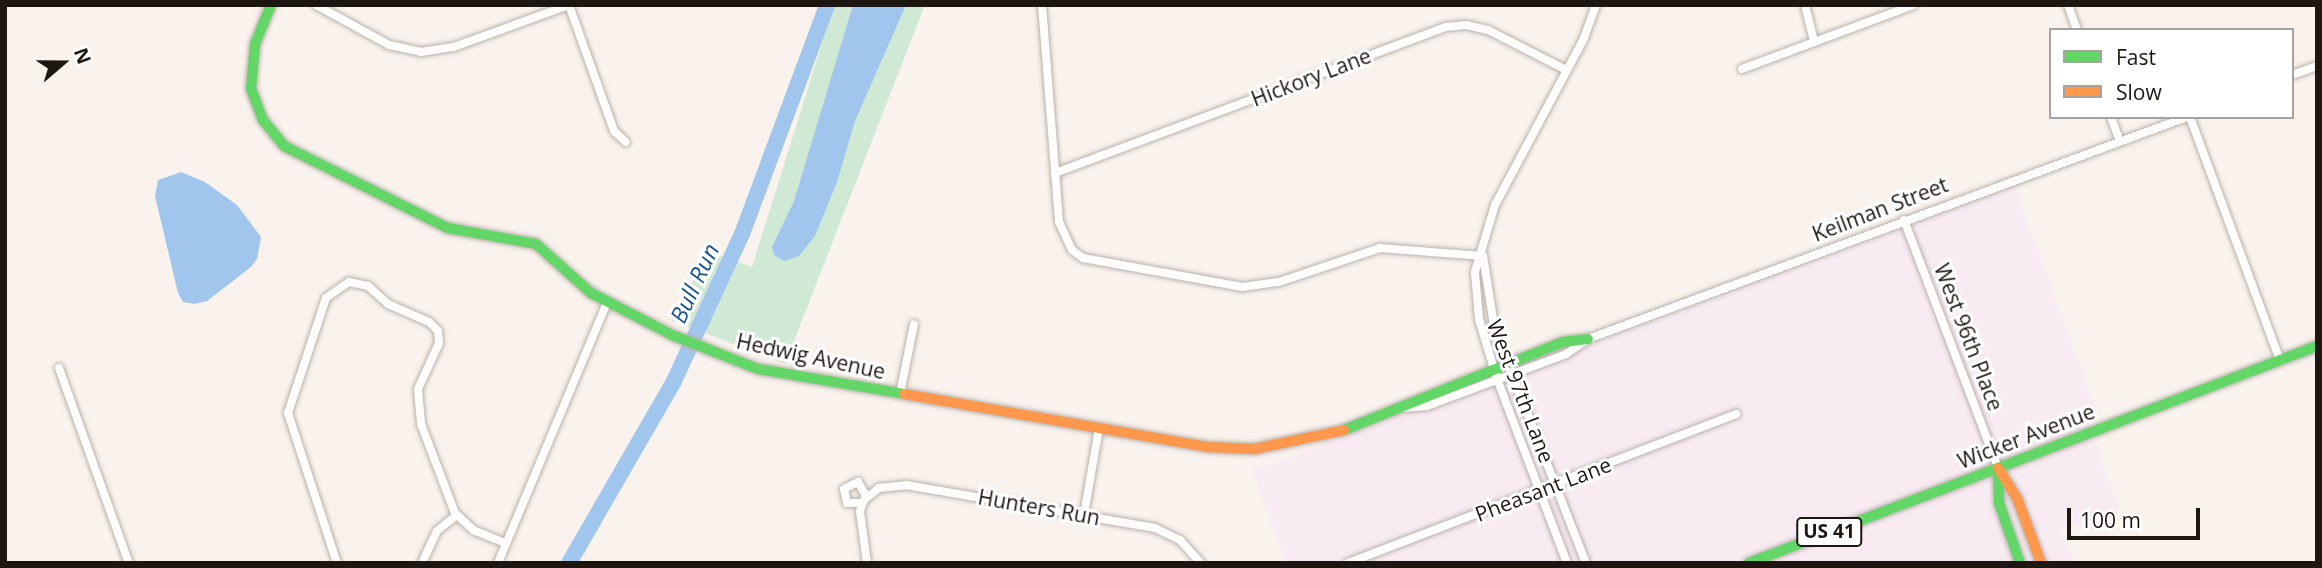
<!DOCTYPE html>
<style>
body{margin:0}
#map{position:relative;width:2322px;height:568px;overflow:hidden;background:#faf3ed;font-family:"Open Sans",sans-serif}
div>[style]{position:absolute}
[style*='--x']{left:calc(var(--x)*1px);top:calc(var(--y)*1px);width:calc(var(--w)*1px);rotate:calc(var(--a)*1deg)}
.commercial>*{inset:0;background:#f8ebf2}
.green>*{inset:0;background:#d0e9d4}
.water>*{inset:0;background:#a0c6ee}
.river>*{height:16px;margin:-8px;padding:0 8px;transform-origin:8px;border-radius:8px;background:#a0c6ee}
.roads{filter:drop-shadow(0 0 2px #b9b2ad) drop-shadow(0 0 2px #b9b2ad)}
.street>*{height:8px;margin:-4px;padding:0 4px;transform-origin:4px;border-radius:4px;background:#fefdfc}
.fast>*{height:10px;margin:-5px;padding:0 5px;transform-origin:5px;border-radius:5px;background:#63d668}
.slow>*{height:10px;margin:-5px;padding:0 5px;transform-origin:5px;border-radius:5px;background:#ff974d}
span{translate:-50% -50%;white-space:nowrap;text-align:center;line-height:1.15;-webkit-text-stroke:6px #fff;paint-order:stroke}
.shield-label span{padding:2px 5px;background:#fff;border:2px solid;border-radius:5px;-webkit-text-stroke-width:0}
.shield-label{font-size:19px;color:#1e1711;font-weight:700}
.street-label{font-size:21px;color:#1e1711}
.water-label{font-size:23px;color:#18548b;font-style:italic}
.frame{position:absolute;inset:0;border:7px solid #1e1711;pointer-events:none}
.legend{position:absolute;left:2049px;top:28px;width:245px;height:91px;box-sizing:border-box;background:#fff;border:2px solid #a5a2a0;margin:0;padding:9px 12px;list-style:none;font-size:21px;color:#1e1711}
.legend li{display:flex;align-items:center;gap:14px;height:35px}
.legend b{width:35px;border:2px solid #a5a2a0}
.north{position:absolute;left:28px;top:28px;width:70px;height:70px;-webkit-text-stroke:5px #fff;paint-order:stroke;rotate:70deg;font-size:19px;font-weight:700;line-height:28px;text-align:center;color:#1e1711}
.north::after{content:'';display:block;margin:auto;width:24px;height:32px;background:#1e1711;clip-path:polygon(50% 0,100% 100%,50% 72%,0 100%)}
.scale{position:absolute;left:2067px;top:508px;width:133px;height:32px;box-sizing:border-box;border:4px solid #1e1711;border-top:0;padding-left:9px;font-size:21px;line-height:24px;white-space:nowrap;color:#1e1711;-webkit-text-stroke:5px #fff;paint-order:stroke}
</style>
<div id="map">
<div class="commercial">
<i style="clip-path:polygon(2015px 187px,2097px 412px,2086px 415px,2119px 510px,2062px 530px,2074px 563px,1285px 563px,1253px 470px)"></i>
</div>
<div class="green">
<i style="clip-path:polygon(834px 5px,925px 5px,785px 364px,671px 320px,709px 251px,752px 267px)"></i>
</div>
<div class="water">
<i style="clip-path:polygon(853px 5px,906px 5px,855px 121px,837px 182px,815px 236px,799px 256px,784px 261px,774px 255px,772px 247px,794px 201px)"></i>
<i style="clip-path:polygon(181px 172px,205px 182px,237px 205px,261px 237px,257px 259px,251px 267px,207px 301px,194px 304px,183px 302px,178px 293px,155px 196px,158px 180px)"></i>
</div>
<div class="river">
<i style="--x:569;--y:563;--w:210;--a:-60"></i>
<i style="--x:674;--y:381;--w:162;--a:-65.2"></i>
<i style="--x:742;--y:234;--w:244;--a:-69.6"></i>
</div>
<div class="roads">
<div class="street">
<i style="--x:316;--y:5;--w:83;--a:28.7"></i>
<i style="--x:389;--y:45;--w:33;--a:12"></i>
<i style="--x:421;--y:52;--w:33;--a:-9"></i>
<i style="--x:454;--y:47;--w:122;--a:-20.1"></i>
<i style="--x:569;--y:5;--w:134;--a:70.3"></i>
<i style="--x:614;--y:131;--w:16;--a:43"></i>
<i style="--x:1042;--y:5;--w:218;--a:85.5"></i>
<i style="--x:1059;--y:222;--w:31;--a:65"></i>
<i style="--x:1072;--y:250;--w:14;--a:36"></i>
<i style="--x:1083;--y:258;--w:162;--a:10.3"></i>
<i style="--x:1242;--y:287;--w:37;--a:-8"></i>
<i style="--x:1279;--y:282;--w:107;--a:-18.6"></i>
<i style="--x:1380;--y:248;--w:103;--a:4.4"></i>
<i style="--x:1805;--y:5;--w:38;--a:76"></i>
<i style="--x:2068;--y:5;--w:27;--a:70"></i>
<i style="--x:1742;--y:69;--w:183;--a:-20.5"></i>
<i style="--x:2292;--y:75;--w:27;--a:-20"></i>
<i style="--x:2111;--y:117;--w:23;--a:70"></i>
<i style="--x:2190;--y:117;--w:259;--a:69.7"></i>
<i style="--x:1055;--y:173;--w:417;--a:-20.5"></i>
<i style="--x:1446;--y:27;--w:20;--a:-6"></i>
<i style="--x:1466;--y:25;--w:23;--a:13"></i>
<i style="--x:1488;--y:30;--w:88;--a:27.1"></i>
<i style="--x:1904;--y:220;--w:265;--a:69.2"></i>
<i style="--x:1483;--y:256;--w:76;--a:80.9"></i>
<i style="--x:1495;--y:331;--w:249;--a:68.6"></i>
<i style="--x:59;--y:368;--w:207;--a:70.3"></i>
<i style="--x:900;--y:394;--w:71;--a:-78.7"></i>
<i style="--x:1403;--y:408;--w:24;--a:-5"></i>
<i style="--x:1427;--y:406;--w:148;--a:-20.5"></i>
<i style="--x:1566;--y:354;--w:27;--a:-34"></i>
<i style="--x:1588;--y:339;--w:639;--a:-20.34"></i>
<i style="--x:862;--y:503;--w:15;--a:180"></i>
<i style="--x:847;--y:503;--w:14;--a:-102"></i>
<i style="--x:844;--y:489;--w:16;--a:-27"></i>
<i style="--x:858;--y:482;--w:16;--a:60"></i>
<i style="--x:1084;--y:515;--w:88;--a:-80.2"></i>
<i style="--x:337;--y:563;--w:158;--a:-108.1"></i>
<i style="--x:288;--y:413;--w:121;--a:-71.7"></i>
<i style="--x:326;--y:298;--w:28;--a:-35"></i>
<i style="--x:349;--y:282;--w:19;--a:12"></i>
<i style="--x:368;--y:286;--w:27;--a:42"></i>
<i style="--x:388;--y:304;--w:45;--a:23.7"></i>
<i style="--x:429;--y:322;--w:13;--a:45"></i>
<i style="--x:438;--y:331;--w:12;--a:85"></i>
<i style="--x:439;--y:343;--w:51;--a:114.5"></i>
<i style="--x:418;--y:389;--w:35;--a:85"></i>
<i style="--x:421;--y:424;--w:95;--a:69.1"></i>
<i style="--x:455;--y:513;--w:25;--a:43"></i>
<i style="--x:473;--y:530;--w:35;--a:22"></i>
<i style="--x:422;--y:563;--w:35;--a:-65"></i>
<i style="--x:437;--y:531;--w:26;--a:-39"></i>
<i style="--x:498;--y:563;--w:283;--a:-67.3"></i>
<i style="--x:867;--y:563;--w:52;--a:-97.7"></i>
<i style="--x:860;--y:511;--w:12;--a:-70"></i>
<i style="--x:864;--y:500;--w:19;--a:-39"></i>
<i style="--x:879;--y:488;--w:27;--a:-6"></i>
<i style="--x:906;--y:485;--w:253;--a:9.8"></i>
<i style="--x:1155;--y:528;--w:28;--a:26"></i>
<i style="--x:1180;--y:540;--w:31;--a:48"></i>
<i style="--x:1348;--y:563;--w:416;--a:-21"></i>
<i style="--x:1567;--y:563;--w:197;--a:-110.8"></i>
<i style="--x:1497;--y:379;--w:63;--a:-106.7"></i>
<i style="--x:1479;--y:319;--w:47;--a:-94.9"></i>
<i style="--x:1475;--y:272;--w:70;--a:-73.4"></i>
<i style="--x:1495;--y:205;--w:189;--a:-61.9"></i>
<i style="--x:1584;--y:38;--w:35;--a:-70"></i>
</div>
<div class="fast">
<i style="--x:271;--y:5;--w:42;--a:112.3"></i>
<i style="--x:255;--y:44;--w:45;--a:95.1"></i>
<i style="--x:251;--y:89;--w:33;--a:69"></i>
<i style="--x:263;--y:120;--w:33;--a:51"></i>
<i style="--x:284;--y:146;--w:183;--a:26.6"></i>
<i style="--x:448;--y:228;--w:89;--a:10.3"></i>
<i style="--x:536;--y:244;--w:74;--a:41.7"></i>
<i style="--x:591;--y:293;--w:91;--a:27.4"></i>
<i style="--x:672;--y:335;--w:92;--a:21.6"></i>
<i style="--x:758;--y:369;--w:148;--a:9.7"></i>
<i style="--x:1344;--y:430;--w:236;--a:-21.9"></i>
<i style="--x:1563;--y:342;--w:25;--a:-7"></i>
<i style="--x:1998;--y:470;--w:33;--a:88"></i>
<i style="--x:1999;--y:503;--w:64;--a:70.7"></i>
<i style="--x:1749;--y:563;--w:608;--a:-20.91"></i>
</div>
<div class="slow">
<i style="--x:904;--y:394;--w:309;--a:9.9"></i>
<i style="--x:1208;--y:447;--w:46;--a:2.5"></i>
<i style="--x:1254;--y:449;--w:92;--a:-11.9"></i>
<i style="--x:1998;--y:468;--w:36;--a:58"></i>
<i style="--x:2017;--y:498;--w:69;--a:69.7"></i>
</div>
</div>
<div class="shield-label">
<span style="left:1829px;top:532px">US 41</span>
</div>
<div class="street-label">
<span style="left:1311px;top:77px;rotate:-21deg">Hickory Lane</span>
<span style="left:1880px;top:209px;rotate:-21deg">Keilman Street</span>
<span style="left:1969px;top:337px;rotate:69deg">West 96th Place</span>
<span style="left:811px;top:356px;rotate:12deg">Hedwig Avenue</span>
<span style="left:1521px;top:391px;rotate:69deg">West 97th Lane</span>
<span style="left:2026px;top:436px;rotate:-21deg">Wicker Avenue</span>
<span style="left:1543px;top:489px;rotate:-21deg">Pheasant Lane</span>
<span style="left:1039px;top:507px;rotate:10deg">Hunters Run</span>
</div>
<div class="water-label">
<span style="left:694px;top:283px;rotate:-65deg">Bull Run</span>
</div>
<div class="frame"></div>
<ul class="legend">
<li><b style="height:9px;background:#63d668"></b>Fast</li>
<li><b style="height:9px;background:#ff974d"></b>Slow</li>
</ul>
<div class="north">N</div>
<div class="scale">100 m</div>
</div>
